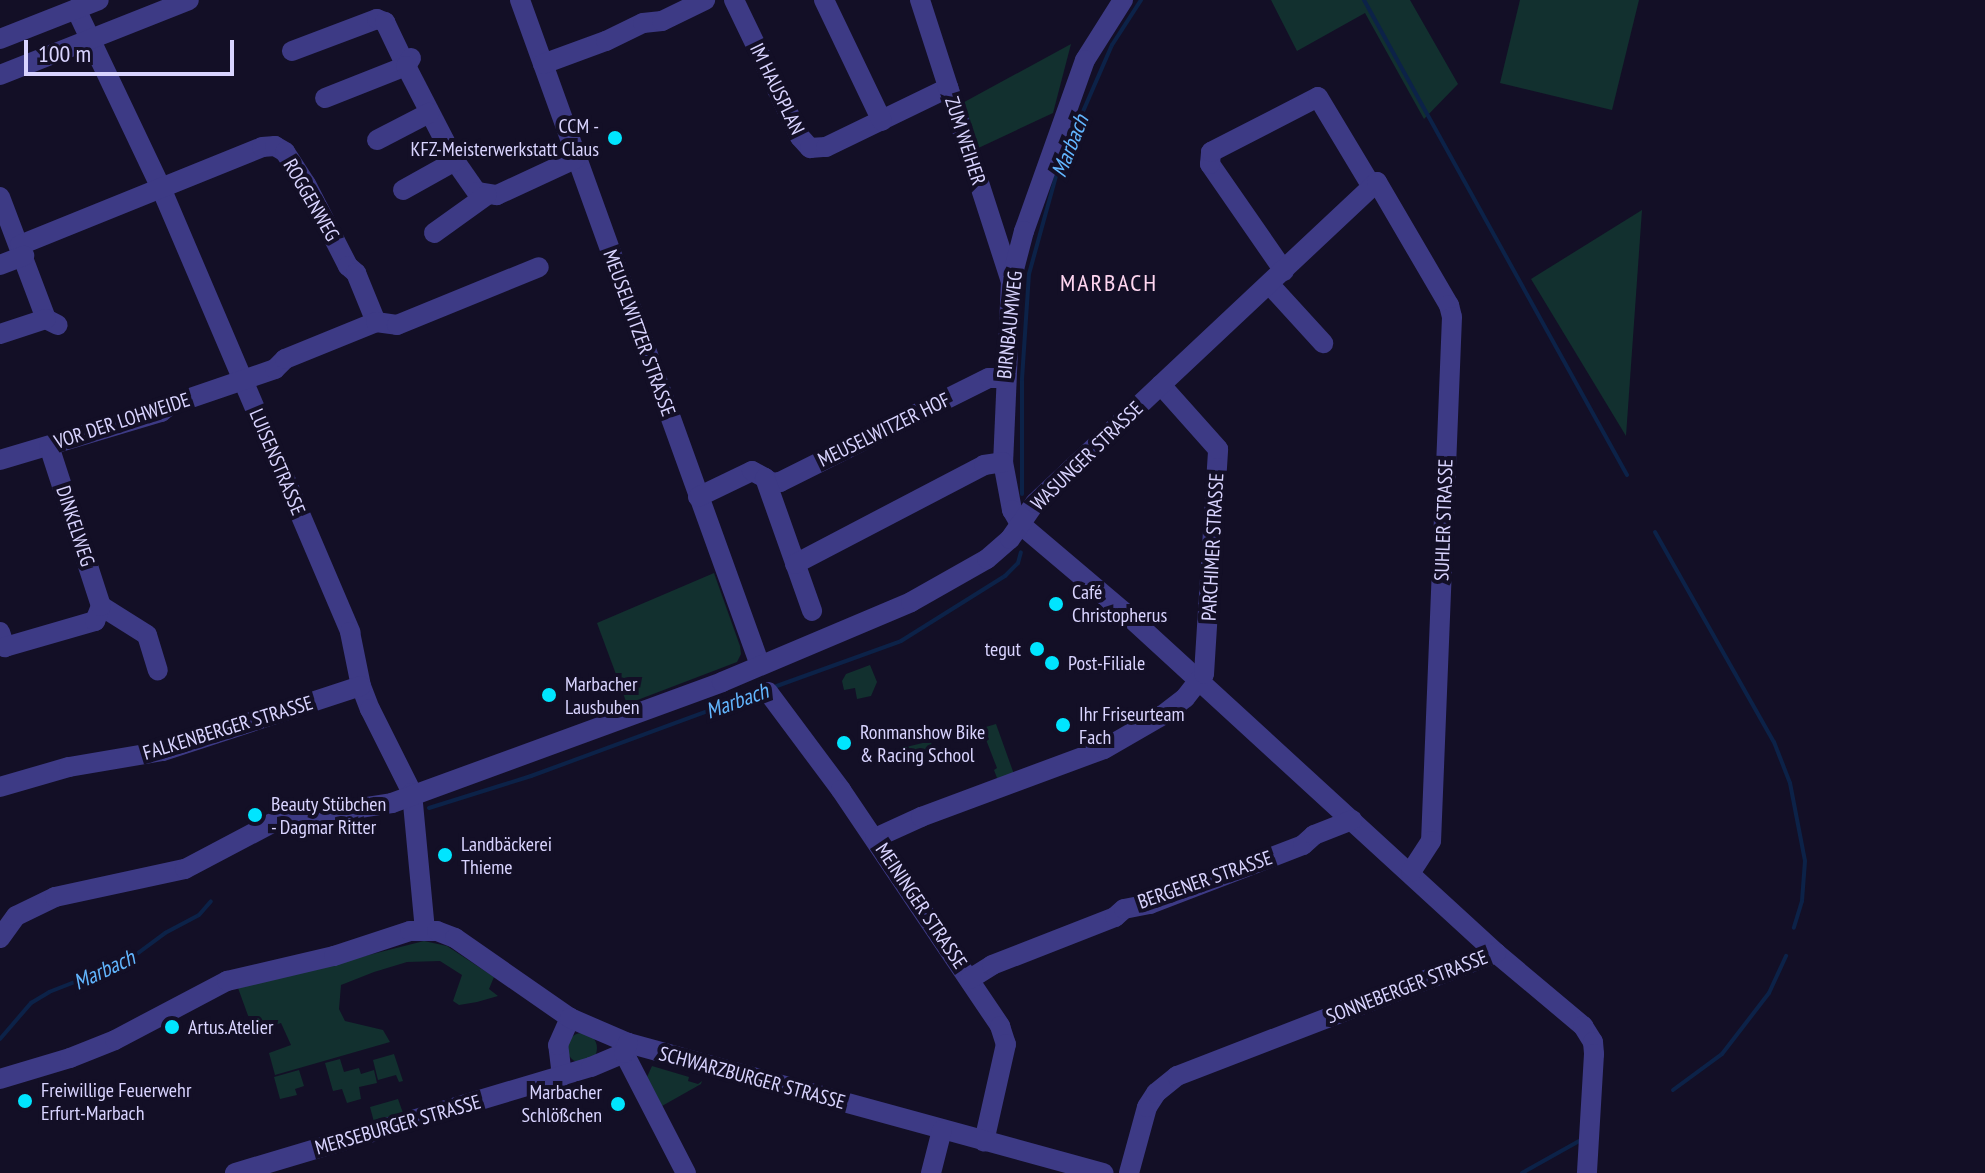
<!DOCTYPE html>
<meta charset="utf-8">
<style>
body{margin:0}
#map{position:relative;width:1985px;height:1173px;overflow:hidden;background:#130f26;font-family:"PT Sans Narrow",sans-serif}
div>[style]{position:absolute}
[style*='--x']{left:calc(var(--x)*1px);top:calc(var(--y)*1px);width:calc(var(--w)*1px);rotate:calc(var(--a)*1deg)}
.green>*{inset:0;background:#12302f}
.round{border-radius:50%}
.stream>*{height:4px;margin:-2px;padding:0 2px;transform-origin:2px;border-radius:2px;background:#0c2248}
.minor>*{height:20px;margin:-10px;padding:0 10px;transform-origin:10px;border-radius:10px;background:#3d3a85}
.dots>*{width:22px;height:22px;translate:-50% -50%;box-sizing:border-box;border:4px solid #130f26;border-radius:50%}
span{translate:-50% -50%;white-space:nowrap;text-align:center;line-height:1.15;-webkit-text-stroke:8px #130f26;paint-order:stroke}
.street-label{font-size:20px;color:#d9d4ff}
.poi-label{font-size:20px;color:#d9d4ff}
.right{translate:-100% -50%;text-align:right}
.left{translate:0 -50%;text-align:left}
.water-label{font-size:22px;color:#62b6ff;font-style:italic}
.quarter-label{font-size:24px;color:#ffd6f0;letter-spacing:2px}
.scale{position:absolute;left:24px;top:40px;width:210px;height:36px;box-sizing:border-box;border:4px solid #d9d4ff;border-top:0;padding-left:10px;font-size:24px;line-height:28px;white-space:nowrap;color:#d9d4ff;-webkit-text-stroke:6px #130f26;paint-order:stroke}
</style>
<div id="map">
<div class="green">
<i style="clip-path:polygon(1271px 0,1410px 0,1458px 84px,1424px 119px,1365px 13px,1297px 51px)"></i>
<i style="clip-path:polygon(1520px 0,1639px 0,1612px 110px,1500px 83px)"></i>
<i style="clip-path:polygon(1071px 44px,1053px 113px,972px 151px,957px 106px)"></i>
<i style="clip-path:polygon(1642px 210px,1626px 436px,1531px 279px)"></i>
<i style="clip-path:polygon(714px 573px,740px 646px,741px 654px,737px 662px,627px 704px,597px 623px)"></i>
<i style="clip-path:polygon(870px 665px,877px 682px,871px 696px,857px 699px,855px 688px,844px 690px,842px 681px,846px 674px)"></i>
<i style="clip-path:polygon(996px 724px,1015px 777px,999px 783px,994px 770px,997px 768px,985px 737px,968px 741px,965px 733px)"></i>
<i style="clip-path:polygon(931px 741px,933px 755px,908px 765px,902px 748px)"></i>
<i style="clip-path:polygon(424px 941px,447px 946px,494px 977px,489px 989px,498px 996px,477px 1002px,459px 1005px,453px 1001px,462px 975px,440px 961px,407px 962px,374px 972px,341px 985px,339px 1009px,345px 1021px,383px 1030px,390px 1042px,275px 1075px,269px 1053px,291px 1045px,281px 1023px,254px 1032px,238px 988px)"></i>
<i class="round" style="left:567px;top:1033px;width:30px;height:30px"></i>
<i style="clip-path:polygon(394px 1054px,403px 1081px,399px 1082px,396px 1075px,378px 1080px,373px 1060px)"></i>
<i style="clip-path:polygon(340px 1059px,344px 1072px,359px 1068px,361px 1074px,374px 1070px,377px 1083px,359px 1087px,361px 1099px,347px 1103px,342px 1089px,333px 1091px,325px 1063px)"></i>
<i style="clip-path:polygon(652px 1066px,689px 1077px,688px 1081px,698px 1084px,702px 1081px,701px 1084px,662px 1106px,647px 1077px)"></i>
<i style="clip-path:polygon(299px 1070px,304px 1086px,295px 1089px,297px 1095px,280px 1099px,274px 1077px)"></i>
<i style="clip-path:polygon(398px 1099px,403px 1113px,374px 1122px,370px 1107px)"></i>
</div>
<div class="stream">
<i style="--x:1364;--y:0;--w:543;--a:61.03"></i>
<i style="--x:1022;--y:494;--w:115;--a:-90"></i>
<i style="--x:1022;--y:379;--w:105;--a:-86.2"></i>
<i style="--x:1029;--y:274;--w:109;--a:-74.6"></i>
<i style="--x:1058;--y:169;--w:135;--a:-66.5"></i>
<i style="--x:1112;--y:45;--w:54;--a:-57.2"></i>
<i style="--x:1655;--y:532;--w:241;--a:60.5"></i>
<i style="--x:1774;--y:742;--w:44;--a:68.7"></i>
<i style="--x:1790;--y:783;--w:79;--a:79.1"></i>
<i style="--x:1805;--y:861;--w:40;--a:94.3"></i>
<i style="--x:1802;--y:901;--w:28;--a:107"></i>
<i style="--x:774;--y:687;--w:135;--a:-19.9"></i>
<i style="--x:901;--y:641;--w:123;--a:-32"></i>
<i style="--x:1005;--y:576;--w:18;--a:-45"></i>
<i style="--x:1018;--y:563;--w:11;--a:-75"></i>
<i style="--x:429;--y:808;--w:107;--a:-17.4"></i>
<i style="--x:531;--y:776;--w:246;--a:-20.2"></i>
<i style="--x:0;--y:1039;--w:48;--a:-49.3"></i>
<i style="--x:31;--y:1003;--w:21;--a:-31"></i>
<i style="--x:49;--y:992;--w:83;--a:-21.3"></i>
<i style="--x:126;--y:962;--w:49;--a:-36.6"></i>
<i style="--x:165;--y:933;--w:38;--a:-28"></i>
<i style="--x:199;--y:915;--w:18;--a:-49"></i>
<i style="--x:1673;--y:1090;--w:61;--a:-36.3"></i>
<i style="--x:1722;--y:1054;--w:77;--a:-52.4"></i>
<i style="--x:1769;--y:993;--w:41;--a:-65.3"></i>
<i style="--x:1522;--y:1173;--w:65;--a:-29.3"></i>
</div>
<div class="minor">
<i style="--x:520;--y:0;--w:707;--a:70.16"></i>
<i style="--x:734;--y:0;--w:152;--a:64.3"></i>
<i style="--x:800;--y:137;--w:15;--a:48"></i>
<i style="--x:810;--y:148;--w:16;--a:-4"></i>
<i style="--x:826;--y:147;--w:136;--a:-25.8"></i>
<i style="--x:824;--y:0;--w:134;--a:64.4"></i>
<i style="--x:920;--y:0;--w:295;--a:72.1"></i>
<i style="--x:1123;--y:0;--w:71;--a:122.3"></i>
<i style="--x:1085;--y:60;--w:182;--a:109.6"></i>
<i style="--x:1024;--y:231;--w:52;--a:104.6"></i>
<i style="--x:1011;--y:281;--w:181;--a:92.5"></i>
<i style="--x:1003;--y:462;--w:49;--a:79.4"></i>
<i style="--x:1012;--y:510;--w:16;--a:60"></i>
<i style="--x:1020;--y:524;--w:136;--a:40.2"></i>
<i style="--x:1124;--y:612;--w:505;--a:42.51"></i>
<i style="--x:1496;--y:953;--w:114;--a:40"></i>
<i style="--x:1583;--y:1026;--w:19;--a:58"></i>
<i style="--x:1593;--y:1042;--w:12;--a:85"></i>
<i style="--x:1594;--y:1054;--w:119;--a:93.4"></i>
<i style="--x:76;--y:9;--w:198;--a:64.6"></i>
<i style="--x:161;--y:188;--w:483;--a:66.9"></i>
<i style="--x:350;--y:632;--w:55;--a:78.5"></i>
<i style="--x:361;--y:686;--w:25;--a:69"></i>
<i style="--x:370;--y:709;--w:94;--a:63.4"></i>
<i style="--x:412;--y:793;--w:138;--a:84.6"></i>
<i style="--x:0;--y:39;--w:106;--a:-21.5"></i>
<i style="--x:292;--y:51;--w:91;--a:-20.6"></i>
<i style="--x:377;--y:19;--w:9;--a:21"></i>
<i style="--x:385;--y:22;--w:49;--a:64.5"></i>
<i style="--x:406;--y:66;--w:87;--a:158.4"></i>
<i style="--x:411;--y:58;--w:9;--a:122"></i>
<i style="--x:406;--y:66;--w:107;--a:62.7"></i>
<i style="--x:455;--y:161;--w:38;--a:55"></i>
<i style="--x:477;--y:192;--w:20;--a:9"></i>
<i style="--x:497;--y:195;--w:86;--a:-24.8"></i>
<i style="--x:543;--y:64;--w:67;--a:-20.1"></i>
<i style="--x:606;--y:41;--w:41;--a:-25.9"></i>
<i style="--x:643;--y:23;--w:19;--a:-6"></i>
<i style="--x:662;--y:21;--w:48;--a:-26"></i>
<i style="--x:0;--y:75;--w:203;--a:-21.6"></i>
<i style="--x:377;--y:140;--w:59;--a:-27.4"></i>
<i style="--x:403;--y:190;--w:60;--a:-29.1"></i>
<i style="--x:0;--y:197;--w:130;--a:69.3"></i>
<i style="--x:46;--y:319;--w:13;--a:27"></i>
<i style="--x:434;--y:233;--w:65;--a:-35.6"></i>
<i style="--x:20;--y:245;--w:261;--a:-22"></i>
<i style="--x:262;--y:147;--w:13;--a:-4"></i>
<i style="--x:275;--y:146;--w:12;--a:31"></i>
<i style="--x:285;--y:152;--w:38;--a:57"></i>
<i style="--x:306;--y:184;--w:92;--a:62.9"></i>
<i style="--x:348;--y:266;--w:11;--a:41"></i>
<i style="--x:356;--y:273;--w:53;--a:67.8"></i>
<i style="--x:0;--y:265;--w:26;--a:-21"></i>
<i style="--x:1284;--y:271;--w:130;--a:-124.7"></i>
<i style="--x:1210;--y:164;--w:12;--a:-85"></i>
<i style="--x:1211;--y:152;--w:120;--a:-27.2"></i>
<i style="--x:1318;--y:97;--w:105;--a:59"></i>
<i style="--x:1270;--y:285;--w:79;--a:47.6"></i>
<i style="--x:0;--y:334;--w:48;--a:-18.1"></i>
<i style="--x:0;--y:460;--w:168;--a:-16.6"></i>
<i style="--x:161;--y:412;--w:11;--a:-38"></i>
<i style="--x:170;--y:405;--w:111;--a:-18.9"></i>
<i style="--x:275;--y:369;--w:14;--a:-45"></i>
<i style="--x:285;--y:359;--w:98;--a:-22.1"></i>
<i style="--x:376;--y:322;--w:21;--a:8"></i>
<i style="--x:397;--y:325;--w:153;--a:-22.2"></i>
<i style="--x:765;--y:478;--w:9;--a:36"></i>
<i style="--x:772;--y:483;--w:8;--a:-7"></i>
<i style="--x:780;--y:482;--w:233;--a:-26.5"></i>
<i style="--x:989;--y:378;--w:15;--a:0"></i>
<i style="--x:698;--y:497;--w:60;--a:-25.7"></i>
<i style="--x:752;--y:471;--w:15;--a:28"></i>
<i style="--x:765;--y:478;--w:141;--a:70.5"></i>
<i style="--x:795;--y:564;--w:213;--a:-27.6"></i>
<i style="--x:984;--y:465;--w:19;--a:-9"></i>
<i style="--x:101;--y:606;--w:54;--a:32.2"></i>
<i style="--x:147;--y:635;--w:37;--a:73"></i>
<i style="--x:0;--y:632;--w:16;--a:72"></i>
<i style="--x:5;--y:647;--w:94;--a:-16.1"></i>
<i style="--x:95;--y:621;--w:16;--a:-68"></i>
<i style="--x:101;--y:606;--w:168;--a:-108"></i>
<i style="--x:768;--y:692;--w:122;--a:53.3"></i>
<i style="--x:841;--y:790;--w:285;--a:56"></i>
<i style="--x:1000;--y:1026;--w:19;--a:72"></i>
<i style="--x:1006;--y:1044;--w:100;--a:102.7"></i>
<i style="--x:0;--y:787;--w:72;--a:-16.2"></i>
<i style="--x:69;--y:767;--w:95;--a:-9.7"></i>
<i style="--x:163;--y:751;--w:208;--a:-18.2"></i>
<i style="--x:875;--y:838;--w:51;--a:-24.5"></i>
<i style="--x:921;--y:817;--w:195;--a:-20.4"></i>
<i style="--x:1104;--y:749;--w:68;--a:-30"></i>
<i style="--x:1163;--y:715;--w:28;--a:-38"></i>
<i style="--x:1185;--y:698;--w:31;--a:-52"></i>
<i style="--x:1204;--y:674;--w:225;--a:-86.4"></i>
<i style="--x:1218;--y:449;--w:86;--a:-131.7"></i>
<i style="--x:0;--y:938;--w:27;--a:-54"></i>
<i style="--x:16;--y:916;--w:43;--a:-26"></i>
<i style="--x:55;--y:897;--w:133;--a:-12.2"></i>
<i style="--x:185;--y:869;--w:103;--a:-27.8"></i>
<i style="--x:276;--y:821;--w:117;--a:-8.8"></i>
<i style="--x:392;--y:803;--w:351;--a:-20.1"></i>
<i style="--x:722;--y:682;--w:205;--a:-22.9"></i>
<i style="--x:911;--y:602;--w:87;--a:-29.5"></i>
<i style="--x:987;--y:559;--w:30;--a:-41"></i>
<i style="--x:1010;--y:539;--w:44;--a:-55.2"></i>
<i style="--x:1035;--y:503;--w:469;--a:-43.2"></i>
<i style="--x:1377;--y:182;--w:143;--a:59.7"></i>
<i style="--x:1449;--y:305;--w:12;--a:76"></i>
<i style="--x:1452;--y:317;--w:524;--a:92.29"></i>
<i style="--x:1431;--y:841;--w:37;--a:123"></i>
<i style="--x:970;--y:979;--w:26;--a:-32"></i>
<i style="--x:992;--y:965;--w:132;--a:-21.3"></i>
<i style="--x:1115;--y:917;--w:12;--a:-42"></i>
<i style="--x:1124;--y:909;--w:26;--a:-11"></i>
<i style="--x:1150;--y:904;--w:164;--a:-21.1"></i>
<i style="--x:1303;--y:845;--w:15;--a:-42"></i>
<i style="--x:1314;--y:835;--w:41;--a:-21.5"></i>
<i style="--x:624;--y:1053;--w:135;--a:62.7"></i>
<i style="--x:562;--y:1076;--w:31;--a:-97"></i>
<i style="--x:558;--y:1045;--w:30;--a:-66"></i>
<i style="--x:0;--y:1079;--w:73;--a:-16.7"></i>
<i style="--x:70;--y:1058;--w:48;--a:-21.8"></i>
<i style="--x:115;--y:1040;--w:127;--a:-27.8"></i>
<i style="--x:227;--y:981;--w:110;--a:-13.2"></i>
<i style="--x:334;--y:956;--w:80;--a:-18.2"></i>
<i style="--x:410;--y:931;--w:27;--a:0"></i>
<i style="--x:437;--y:931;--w:19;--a:21"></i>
<i style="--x:455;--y:938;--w:140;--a:34.8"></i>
<i style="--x:570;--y:1018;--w:63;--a:23.3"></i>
<i style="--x:628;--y:1043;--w:493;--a:15.3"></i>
<i style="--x:235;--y:1173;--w:371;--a:-16.6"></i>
<i style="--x:591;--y:1067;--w:36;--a:-23"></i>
<i style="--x:624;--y:1053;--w:11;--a:-68"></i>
<i style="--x:931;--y:1173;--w:44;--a:-75.7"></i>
<i style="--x:1129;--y:1173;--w:68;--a:-74.7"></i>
<i style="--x:1147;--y:1107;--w:17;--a:-57"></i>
<i style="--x:1156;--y:1093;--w:27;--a:-39"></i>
<i style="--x:1177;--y:1076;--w:342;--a:-21.1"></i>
</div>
<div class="dots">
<i style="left:615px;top:138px;background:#00e5ff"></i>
<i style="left:1056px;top:604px;background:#00e5ff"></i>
<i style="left:1037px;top:649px;background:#00e5ff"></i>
<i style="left:1052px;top:663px;background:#00e5ff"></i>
<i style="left:549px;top:695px;background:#00e5ff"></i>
<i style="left:1063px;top:725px;background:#00e5ff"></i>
<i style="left:844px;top:743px;background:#00e5ff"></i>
<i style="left:255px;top:815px;background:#00e5ff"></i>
<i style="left:445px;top:855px;background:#00e5ff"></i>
<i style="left:172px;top:1027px;background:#00e5ff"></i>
<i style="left:25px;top:1101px;background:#00e5ff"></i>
<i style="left:618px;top:1104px;background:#00e5ff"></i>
</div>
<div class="street-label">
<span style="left:777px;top:89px;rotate:64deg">IM HAUSPLAN</span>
<span style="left:965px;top:141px;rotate:72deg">ZUM WEIHER</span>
<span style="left:311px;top:200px;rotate:60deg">ROGGENWEG</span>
<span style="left:1010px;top:325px;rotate:-84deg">BIRNBAUMWEG</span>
<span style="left:639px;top:333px;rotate:70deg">MEUSELWITZER STRASSE</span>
<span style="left:122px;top:421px;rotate:-18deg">VOR DER LOHWEIDE</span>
<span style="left:884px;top:430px;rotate:-26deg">MEUSELWITZER HOF</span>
<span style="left:1087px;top:456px;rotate:-44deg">WASUNGER STRASSE</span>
<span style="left:277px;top:462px;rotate:67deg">LUISENSTRASSE</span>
<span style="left:1444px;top:520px;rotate:-88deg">SUHLER STRASSE</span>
<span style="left:75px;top:526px;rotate:72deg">DINKELWEG</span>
<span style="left:1213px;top:547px;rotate:-87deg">PARCHIMER STRASSE</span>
<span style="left:228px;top:728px;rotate:-17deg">FALKENBERGER STRASSE</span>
<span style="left:1205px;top:880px;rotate:-19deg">BERGENER STRASSE</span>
<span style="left:921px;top:906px;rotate:56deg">MEININGER STRASSE</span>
<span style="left:1407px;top:987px;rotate:-21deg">SONNEBERGER STRASSE</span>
<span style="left:752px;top:1078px;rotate:15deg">SCHWARZBURGER STRASSE</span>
<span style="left:398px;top:1125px;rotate:-16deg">MERSEBURGER STRASSE</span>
</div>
<div class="poi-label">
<span class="right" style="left:599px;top:138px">CCM -<br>KFZ-Meisterwerkstatt Claus</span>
<span class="left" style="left:1072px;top:604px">Café<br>Christopherus</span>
<span class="right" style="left:1021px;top:649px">tegut</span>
<span class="left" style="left:1068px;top:663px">Post-Filiale</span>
<span class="left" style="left:565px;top:696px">Marbacher<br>Lausbuben</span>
<span class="left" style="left:1079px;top:726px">Ihr Friseurteam<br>Fach</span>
<span class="left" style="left:860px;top:744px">Ronmanshow Bike<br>&amp; Racing School</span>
<span class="left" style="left:271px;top:816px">Beauty Stübchen<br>- Dagmar Ritter</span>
<span class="left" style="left:461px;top:856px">Landbäckerei<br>Thieme</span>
<span class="left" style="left:188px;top:1027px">Artus.Atelier</span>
<span class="left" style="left:41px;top:1102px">Freiwillige Feuerwehr<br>Erfurt-Marbach</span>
<span class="right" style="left:602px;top:1104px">Marbacher<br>Schlößchen</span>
</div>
<div class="water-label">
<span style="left:1070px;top:146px;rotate:-68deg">Marbach</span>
<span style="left:737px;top:701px;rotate:-20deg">Marbach</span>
<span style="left:104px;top:970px;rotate:-25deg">Marbach</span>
</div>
<div class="quarter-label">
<span style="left:1109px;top:283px">MARBACH</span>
</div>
<div class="scale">100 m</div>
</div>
